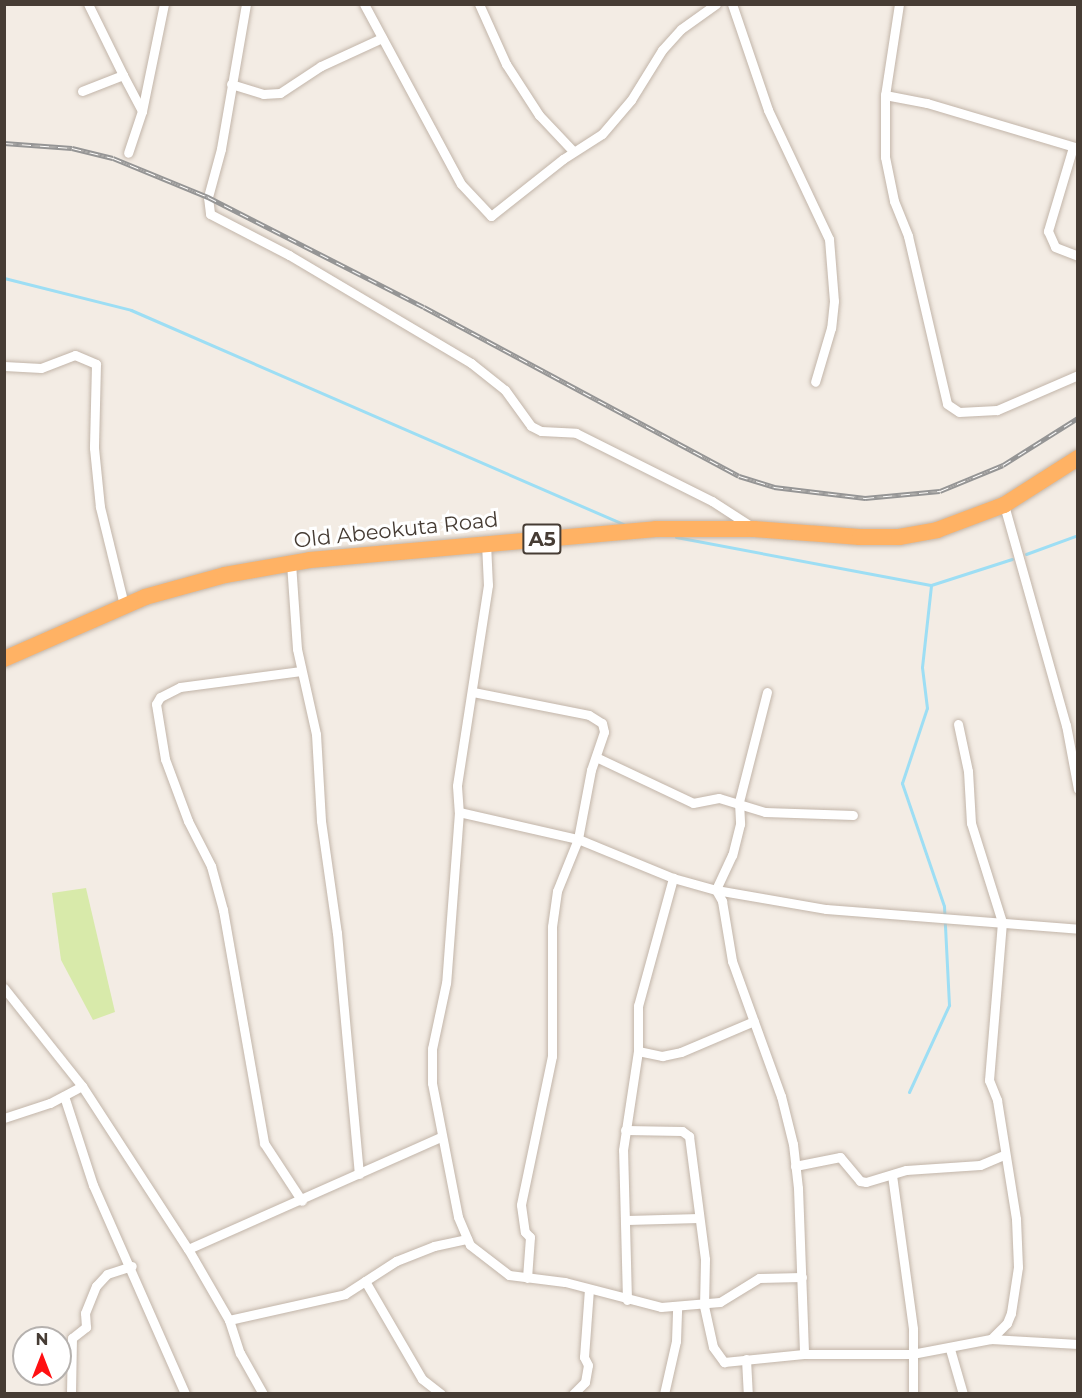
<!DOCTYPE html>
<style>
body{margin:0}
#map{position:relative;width:1082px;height:1398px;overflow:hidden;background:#f3ece4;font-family:Montserrat,sans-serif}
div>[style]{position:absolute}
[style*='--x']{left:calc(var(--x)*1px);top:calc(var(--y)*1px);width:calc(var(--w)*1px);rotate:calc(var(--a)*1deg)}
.green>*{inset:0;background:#d8eaaa}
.stream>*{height:3px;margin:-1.5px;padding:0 1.5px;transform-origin:1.5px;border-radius:1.5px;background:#9ddef4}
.roads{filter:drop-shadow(0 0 2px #c2b5a9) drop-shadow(0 0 2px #c2b5a9)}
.street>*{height:9px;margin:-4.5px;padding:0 4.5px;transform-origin:4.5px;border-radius:4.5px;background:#fff}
.highway>*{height:16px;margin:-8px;padding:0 8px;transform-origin:8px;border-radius:8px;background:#ffb264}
.rail>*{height:5px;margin-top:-2.5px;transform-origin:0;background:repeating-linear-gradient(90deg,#fff 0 9px,#959595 0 18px);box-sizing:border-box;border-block:2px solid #959595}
span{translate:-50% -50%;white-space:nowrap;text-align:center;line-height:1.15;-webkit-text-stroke:6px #fff;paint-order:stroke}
.shield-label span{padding:2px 4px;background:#fff;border:2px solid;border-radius:4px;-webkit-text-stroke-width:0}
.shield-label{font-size:20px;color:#463c34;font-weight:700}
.street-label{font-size:21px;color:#463c34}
.frame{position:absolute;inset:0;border:6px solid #463c34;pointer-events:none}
.north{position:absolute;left:12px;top:1326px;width:60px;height:60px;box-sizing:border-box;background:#fff;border:2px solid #b5b1ae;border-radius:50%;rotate:0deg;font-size:16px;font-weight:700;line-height:24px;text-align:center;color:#463c34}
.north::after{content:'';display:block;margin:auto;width:21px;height:27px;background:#ff1012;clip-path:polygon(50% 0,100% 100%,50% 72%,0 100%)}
</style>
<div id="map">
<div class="green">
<i style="clip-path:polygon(86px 888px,115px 1012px,93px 1020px,61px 960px,52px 893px)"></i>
</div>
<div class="stream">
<i style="--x:4;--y:278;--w:131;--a:14.1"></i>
<i style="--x:131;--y:310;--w:537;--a:23.51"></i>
<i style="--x:676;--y:537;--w:259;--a:10.7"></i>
<i style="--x:931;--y:585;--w:85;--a:-17.8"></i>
<i style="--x:1026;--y:554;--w:55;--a:-20.1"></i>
<i style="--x:909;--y:1092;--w:96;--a:-65.3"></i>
<i style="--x:949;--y:1005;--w:99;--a:-92.9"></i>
<i style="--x:944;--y:906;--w:130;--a:-108.9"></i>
<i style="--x:902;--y:783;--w:79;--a:-71.6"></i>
<i style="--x:927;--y:708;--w:41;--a:-97"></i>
<i style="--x:922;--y:667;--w:82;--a:-83.7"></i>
</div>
<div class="roads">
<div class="street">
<i style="--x:246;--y:4;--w:147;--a:99.8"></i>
<i style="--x:221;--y:149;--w:50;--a:105.2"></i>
<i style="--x:208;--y:197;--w:17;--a:83"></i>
<i style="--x:210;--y:214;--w:89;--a:27.4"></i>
<i style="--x:289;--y:255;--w:212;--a:30.7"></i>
<i style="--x:471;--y:363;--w:43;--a:38.5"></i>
<i style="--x:505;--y:390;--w:44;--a:54.2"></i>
<i style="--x:531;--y:426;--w:11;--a:27"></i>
<i style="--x:541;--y:431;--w:35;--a:3"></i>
<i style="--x:576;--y:433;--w:152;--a:26.6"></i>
<i style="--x:712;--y:501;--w:48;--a:33"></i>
<i style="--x:364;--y:4;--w:204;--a:61.7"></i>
<i style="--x:461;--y:184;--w:44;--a:46.8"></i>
<i style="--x:491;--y:216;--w:92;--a:-38.4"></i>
<i style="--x:563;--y:159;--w:46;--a:-32.7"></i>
<i style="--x:602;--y:134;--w:45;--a:-49.5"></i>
<i style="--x:631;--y:100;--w:59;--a:-58.2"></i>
<i style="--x:662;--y:50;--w:28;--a:-48"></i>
<i style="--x:681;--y:29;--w:43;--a:-35.5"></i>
<i style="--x:479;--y:4;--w:66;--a:65.8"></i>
<i style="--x:506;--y:64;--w:61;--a:57.1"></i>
<i style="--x:539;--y:115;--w:50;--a:46.6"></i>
<i style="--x:732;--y:4;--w:112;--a:71.2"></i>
<i style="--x:768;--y:110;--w:143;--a:64.7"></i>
<i style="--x:829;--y:239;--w:62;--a:85.4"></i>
<i style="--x:834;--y:301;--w:27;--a:96"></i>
<i style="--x:831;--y:328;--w:56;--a:106.5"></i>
<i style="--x:899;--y:4;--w:92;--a:98.7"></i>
<i style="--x:885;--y:95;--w:62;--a:90"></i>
<i style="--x:885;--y:157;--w:45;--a:78.4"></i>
<i style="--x:894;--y:201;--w:38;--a:68"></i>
<i style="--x:908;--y:236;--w:172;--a:76.9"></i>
<i style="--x:947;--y:404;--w:14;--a:34"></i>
<i style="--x:959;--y:412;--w:38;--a:-3"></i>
<i style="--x:997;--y:410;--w:88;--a:-23.4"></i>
<i style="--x:123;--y:75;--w:41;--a:62.2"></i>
<i style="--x:142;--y:111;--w:44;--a:108.4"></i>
<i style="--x:231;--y:84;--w:34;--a:17"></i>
<i style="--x:263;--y:94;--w:17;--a:-3"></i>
<i style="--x:280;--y:93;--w:49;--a:-33.4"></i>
<i style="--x:321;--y:66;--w:67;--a:-24.7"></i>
<i style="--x:82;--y:91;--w:44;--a:-21.3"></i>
<i style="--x:123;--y:75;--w:79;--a:-116.2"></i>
<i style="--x:885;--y:95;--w:43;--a:10.8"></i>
<i style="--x:927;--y:103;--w:158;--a:16.6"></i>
<i style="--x:142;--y:111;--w:109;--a:-78.4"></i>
<i style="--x:1073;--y:147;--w:88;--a:106.6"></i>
<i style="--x:1048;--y:231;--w:17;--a:66"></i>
<i style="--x:1055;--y:247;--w:25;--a:21"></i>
<i style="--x:4;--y:366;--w:37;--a:3"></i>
<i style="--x:41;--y:368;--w:36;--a:-21"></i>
<i style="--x:75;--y:355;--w:23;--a:23"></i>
<i style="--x:96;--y:364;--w:84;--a:91.4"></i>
<i style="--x:94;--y:448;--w:59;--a:84.2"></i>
<i style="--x:100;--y:507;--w:101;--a:76.2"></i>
<i style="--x:1004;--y:505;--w:229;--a:74.3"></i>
<i style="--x:1066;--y:725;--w:65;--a:79.4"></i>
<i style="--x:486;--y:543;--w:42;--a:87.3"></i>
<i style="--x:488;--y:585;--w:203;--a:98.8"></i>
<i style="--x:457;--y:786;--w:26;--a:86"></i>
<i style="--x:459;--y:812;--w:122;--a:12.8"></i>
<i style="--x:578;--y:839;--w:103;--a:22.3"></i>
<i style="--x:673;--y:878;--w:45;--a:15.6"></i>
<i style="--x:716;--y:890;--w:112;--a:9.8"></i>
<i style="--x:826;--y:909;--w:253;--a:4.5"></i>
<i style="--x:291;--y:563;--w:86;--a:86"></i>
<i style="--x:297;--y:649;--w:87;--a:77.4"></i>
<i style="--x:316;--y:734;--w:87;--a:86.7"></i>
<i style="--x:321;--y:821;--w:113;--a:81.9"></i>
<i style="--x:337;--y:933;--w:242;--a:84.8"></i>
<i style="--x:301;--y:671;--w:122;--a:172.5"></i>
<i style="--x:180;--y:687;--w:22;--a:153"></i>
<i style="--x:160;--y:697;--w:8;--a:120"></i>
<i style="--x:156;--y:704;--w:56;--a:80.7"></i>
<i style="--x:165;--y:759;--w:66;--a:69.6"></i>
<i style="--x:188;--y:821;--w:51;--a:62.9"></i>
<i style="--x:211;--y:866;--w:46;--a:74.7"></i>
<i style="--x:223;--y:910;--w:237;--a:80"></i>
<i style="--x:264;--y:1143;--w:69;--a:56.8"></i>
<i style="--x:473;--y:692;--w:118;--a:11.2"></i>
<i style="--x:589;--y:715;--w:15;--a:32"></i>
<i style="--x:602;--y:723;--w:9;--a:77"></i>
<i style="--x:604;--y:732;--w:40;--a:108.9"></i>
<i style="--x:591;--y:770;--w:70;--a:100.7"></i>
<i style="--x:578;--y:839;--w:56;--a:112"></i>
<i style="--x:557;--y:891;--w:36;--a:98"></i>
<i style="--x:552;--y:927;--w:129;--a:90"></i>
<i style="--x:552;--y:1056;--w:152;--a:101.8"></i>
<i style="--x:521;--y:1205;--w:27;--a:82"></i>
<i style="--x:525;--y:1232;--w:7;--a:45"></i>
<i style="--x:530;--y:1237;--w:41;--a:94.2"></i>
<i style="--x:767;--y:692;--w:114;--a:104.3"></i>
<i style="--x:739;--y:802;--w:22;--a:87"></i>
<i style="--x:740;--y:824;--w:32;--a:104"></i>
<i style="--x:732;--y:855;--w:38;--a:115"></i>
<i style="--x:716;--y:890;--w:13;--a:61"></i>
<i style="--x:722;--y:901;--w:61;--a:80.5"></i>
<i style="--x:732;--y:961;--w:144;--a:70.1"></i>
<i style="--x:781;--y:1096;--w:49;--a:76"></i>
<i style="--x:793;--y:1144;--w:44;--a:83.5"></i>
<i style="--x:798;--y:1188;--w:166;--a:87.9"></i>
<i style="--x:958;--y:724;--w:48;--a:78"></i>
<i style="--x:968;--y:771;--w:52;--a:86.7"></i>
<i style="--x:971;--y:823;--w:104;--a:72.6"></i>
<i style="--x:1002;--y:922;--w:159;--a:94.7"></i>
<i style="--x:989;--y:1080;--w:22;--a:68"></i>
<i style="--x:997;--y:1100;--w:121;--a:80.9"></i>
<i style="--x:1016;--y:1219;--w:48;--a:87.6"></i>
<i style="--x:1018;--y:1267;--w:47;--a:98.7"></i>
<i style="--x:1011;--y:1313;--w:11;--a:112"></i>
<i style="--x:1007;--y:1323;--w:23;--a:135"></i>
<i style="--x:598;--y:758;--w:105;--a:25.3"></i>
<i style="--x:693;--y:803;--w:26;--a:-11"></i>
<i style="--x:719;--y:798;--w:48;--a:16.9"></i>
<i style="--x:765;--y:812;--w:88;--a:2"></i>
<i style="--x:459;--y:812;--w:171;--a:94.3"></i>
<i style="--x:446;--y:983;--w:67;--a:102"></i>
<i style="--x:432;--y:1049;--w:34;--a:90"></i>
<i style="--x:432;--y:1083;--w:136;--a:79"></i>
<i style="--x:458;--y:1217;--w:30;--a:67"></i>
<i style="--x:470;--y:1245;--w:49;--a:37.6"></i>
<i style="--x:509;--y:1275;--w:56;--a:7.1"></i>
<i style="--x:565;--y:1282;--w:99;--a:14.6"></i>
<i style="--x:661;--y:1307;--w:59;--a:-4.8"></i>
<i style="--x:720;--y:1302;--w:46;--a:-31.6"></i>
<i style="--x:759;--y:1278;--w:43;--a:-1.3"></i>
<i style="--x:4;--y:988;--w:125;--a:51.5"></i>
<i style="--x:82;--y:1086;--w:194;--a:57"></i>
<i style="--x:188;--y:1249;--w:82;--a:60"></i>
<i style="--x:229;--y:1320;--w:35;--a:72"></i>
<i style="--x:240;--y:1353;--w:47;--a:60.7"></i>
<i style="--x:638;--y:1051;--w:25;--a:12"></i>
<i style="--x:662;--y:1056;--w:19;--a:-12"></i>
<i style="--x:681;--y:1052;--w:79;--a:-23"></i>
<i style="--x:64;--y:1096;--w:94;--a:72"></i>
<i style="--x:93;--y:1185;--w:228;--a:66.2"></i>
<i style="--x:4;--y:1118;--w:48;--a:-18.1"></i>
<i style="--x:50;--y:1103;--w:36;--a:-28"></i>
<i style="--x:625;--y:1130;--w:57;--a:1"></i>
<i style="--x:682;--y:1131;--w:9;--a:36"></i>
<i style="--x:689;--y:1136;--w:124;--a:82.6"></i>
<i style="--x:705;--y:1259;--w:47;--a:91.2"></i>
<i style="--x:704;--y:1306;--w:42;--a:77.6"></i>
<i style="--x:713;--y:1347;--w:19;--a:54"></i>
<i style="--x:724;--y:1362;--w:80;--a:-5.7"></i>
<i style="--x:804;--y:1354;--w:108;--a:0"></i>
<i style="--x:912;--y:1354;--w:80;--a:-10.8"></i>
<i style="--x:991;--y:1339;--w:87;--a:3.3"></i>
<i style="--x:795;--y:1166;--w:46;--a:-11.3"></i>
<i style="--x:840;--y:1157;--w:31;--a:50"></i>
<i style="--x:860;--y:1181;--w:6;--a:9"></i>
<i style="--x:866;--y:1182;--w:42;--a:-16.7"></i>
<i style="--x:906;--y:1170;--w:74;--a:-3.9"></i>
<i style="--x:980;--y:1165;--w:26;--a:-23"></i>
<i style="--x:892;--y:1175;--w:155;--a:82.2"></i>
<i style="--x:913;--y:1329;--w:65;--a:90"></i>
<i style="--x:627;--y:1220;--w:72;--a:-1.6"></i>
<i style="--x:188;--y:1249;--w:277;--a:-23.9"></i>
<i style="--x:365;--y:1281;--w:113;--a:59.8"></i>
<i style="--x:422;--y:1379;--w:24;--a:38"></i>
<i style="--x:627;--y:1300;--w:150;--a:-91.5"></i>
<i style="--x:623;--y:1150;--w:100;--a:-81.4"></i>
<i style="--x:638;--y:1051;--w:45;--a:-90"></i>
<i style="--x:638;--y:1006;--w:133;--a:-74.7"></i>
<i style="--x:229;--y:1320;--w:119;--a:-12.6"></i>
<i style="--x:345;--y:1294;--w:61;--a:-32.9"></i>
<i style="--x:396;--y:1261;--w:41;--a:-21.5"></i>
<i style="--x:434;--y:1246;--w:34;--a:-12"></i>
<i style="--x:950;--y:1349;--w:47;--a:73.9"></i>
<i style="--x:746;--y:1359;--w:35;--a:87"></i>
<i style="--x:71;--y:1394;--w:56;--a:-89"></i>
<i style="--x:72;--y:1338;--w:18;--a:-38"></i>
<i style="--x:86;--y:1327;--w:14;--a:-94"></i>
<i style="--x:85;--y:1313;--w:29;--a:-68"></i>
<i style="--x:96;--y:1286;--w:16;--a:-47"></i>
<i style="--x:107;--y:1274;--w:26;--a:-18"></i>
<i style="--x:573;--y:1394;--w:17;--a:-45"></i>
<i style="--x:585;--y:1382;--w:17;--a:-80"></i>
<i style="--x:588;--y:1365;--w:9;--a:-117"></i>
<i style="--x:584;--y:1357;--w:68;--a:-85.8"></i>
<i style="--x:664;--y:1394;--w:54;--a:-77.2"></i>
<i style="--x:676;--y:1341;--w:33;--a:-88"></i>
</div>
<div class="highway">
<i style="--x:4;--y:659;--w:154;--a:-23.7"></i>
<i style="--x:145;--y:597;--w:83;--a:-15.4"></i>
<i style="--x:225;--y:575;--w:86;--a:-10"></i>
<i style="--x:310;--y:560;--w:347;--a:-5.1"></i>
<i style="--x:656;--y:529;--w:98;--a:0"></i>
<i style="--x:754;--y:529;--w:106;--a:4.3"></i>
<i style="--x:860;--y:537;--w:39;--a:0"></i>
<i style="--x:899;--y:537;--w:39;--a:-10"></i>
<i style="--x:937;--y:530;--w:72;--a:-20.5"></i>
<i style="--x:1004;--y:505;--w:88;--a:-32.4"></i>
</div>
</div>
<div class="rail">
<i style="--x:4;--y:143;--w:68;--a:4.2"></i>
<i style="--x:72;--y:148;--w:42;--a:13.7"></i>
<i style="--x:113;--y:158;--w:103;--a:22.3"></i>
<i style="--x:208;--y:197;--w:242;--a:27"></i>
<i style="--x:424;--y:307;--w:357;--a:28.2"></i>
<i style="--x:739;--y:476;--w:37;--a:17"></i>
<i style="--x:774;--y:487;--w:92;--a:6.9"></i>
<i style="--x:865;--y:498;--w:75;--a:-5.3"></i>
<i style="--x:940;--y:491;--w:68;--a:-22.4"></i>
<i style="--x:1003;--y:465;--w:89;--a:-32.1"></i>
</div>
<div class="shield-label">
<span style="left:542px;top:539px">A5</span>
</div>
<div class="street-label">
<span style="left:396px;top:530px;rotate:-6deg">Old Abeokuta Road</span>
</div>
<div class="frame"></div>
<div class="north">N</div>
</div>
